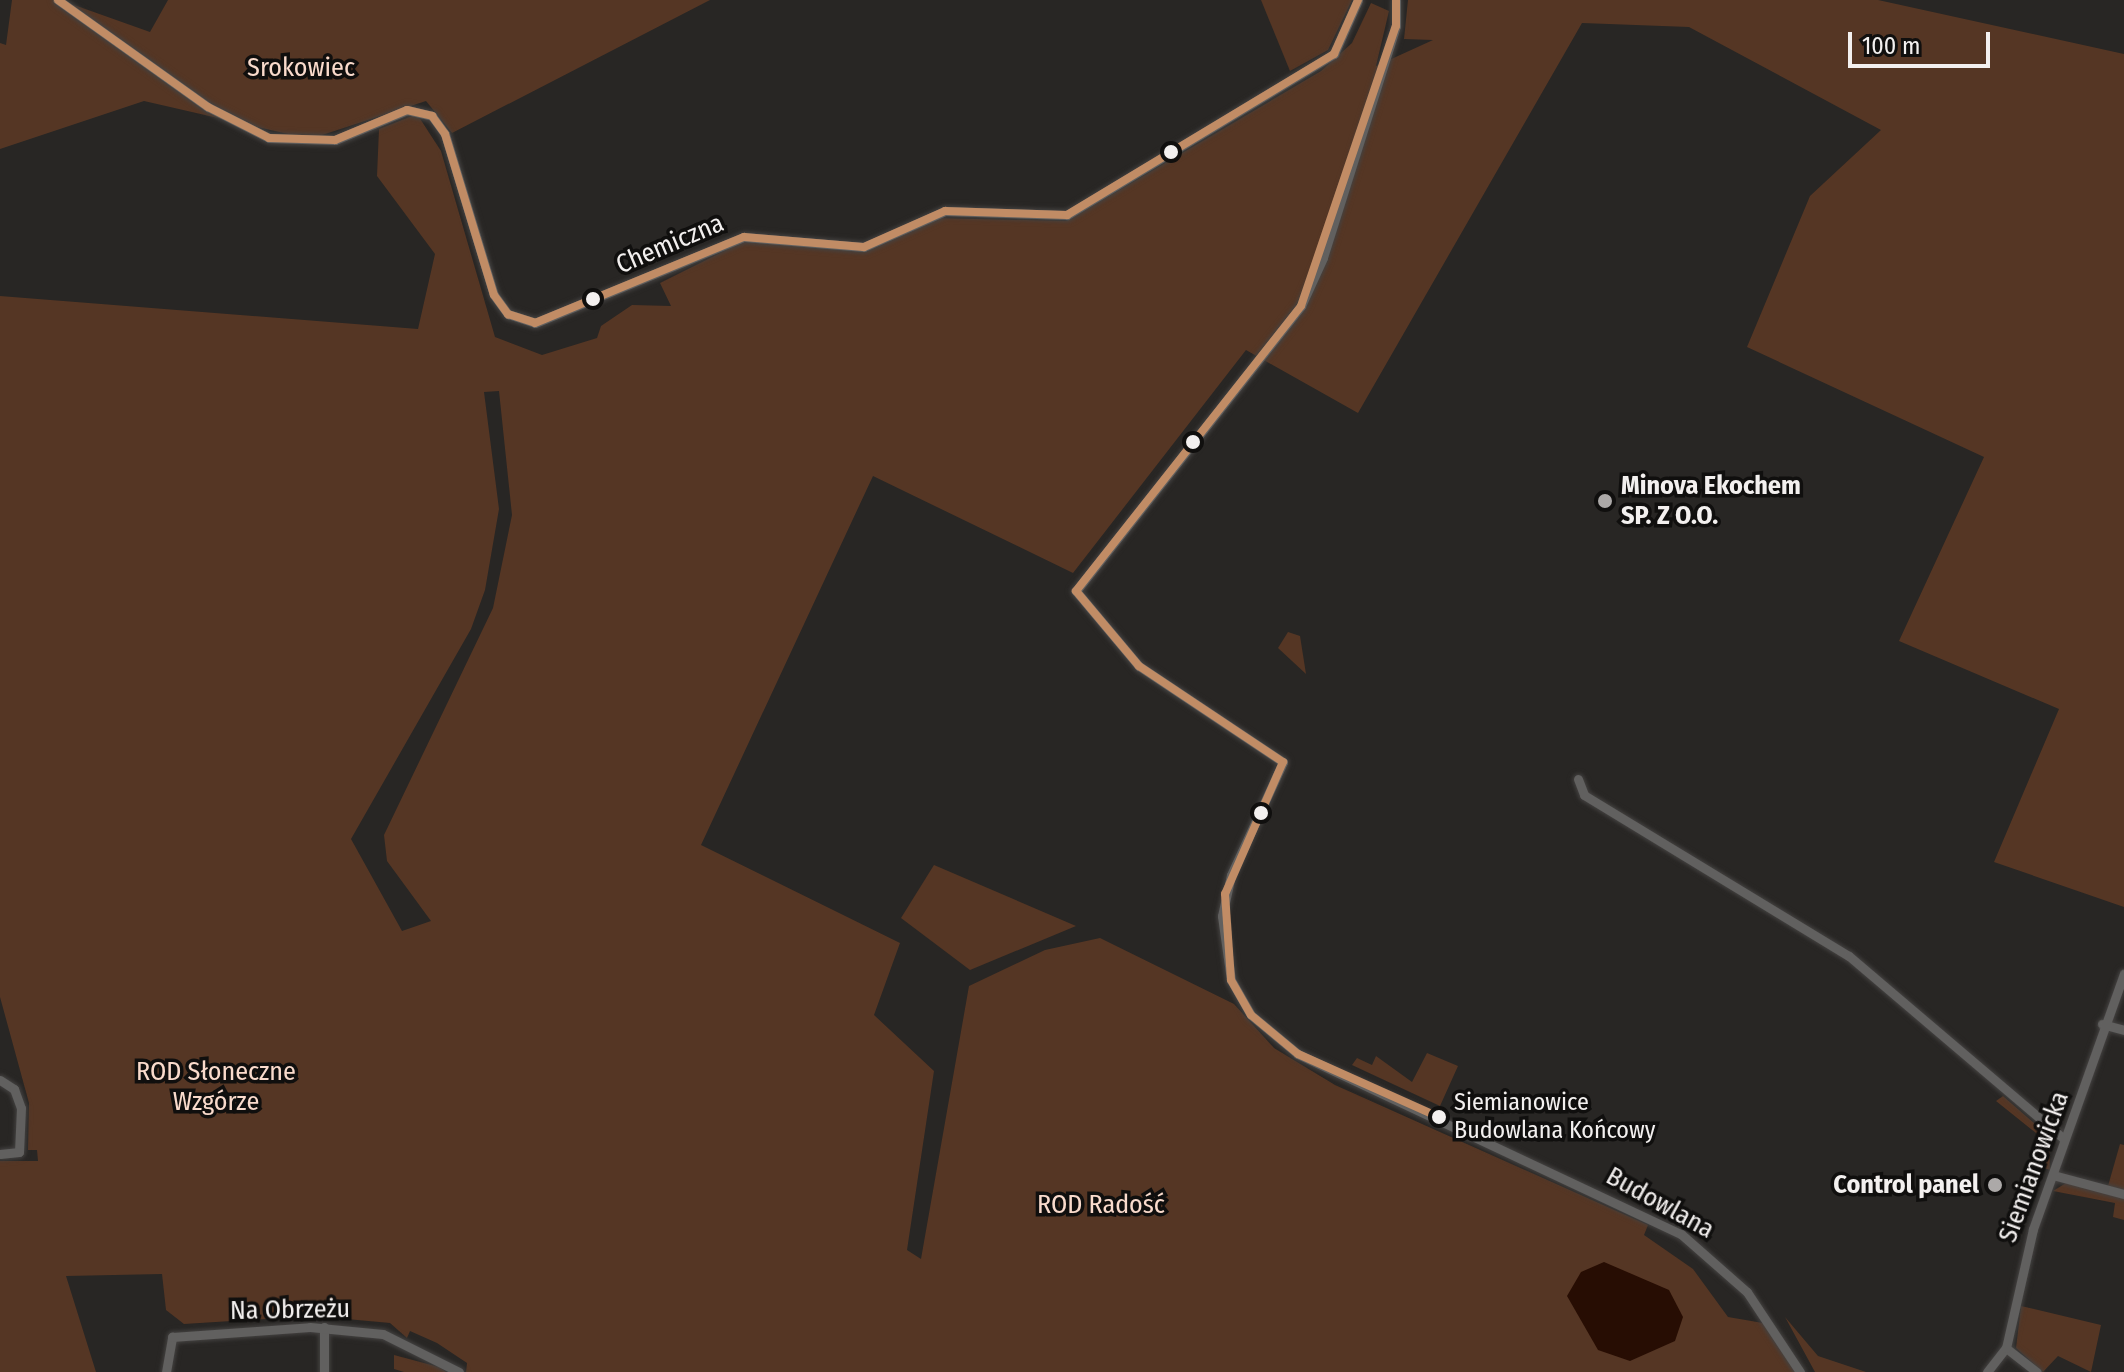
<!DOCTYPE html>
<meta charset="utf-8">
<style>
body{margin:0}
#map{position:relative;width:2124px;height:1372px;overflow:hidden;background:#282624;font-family:"Fira Sans Condensed",sans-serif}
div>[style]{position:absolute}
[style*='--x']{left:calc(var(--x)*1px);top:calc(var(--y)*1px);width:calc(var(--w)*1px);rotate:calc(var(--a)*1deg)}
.green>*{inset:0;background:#553624}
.water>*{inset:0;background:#270d03}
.roads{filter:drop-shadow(0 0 2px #444241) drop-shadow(0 0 2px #444241)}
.street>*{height:9px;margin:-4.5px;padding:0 4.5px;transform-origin:4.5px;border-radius:4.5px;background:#61605f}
.bus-1>*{height:8px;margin:-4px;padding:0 4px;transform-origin:4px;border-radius:4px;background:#c18c65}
.dots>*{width:22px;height:22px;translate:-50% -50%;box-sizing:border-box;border:4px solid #100f0e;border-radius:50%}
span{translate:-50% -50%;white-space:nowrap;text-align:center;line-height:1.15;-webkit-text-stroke:7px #100f0e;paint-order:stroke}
.bus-label{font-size:24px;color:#f3f0ef}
.left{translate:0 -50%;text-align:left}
.park-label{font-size:26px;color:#fadbcc}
.street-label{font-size:26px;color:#f3f0ef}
.poi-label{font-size:26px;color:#f3f0ef;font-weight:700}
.right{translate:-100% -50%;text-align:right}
.scale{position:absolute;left:1848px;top:32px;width:142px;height:36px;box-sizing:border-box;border:4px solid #f3f0ef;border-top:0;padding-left:10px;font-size:24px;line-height:28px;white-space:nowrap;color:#f3f0ef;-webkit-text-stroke:6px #100f0e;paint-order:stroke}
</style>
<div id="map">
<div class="green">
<i style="clip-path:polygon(12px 0,60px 0,150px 32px,168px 0,710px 0,452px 133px,426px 101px,310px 139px,144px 101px,0 149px,0 43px,6px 45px)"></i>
<i style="clip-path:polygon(1261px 0,1352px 0,1328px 50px,1290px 71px)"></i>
<i style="clip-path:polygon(evenodd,1408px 0,1878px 0,2124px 54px,2124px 907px,1994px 862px,2059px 709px,1899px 641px,1984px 457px,1747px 347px,1810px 196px,1881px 130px,1689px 27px,1582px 23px,1358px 413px,1246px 350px,1073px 573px,873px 476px,701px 845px,900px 943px,874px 1015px,934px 1071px,907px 1250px,921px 1259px,969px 986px,1045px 950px,1100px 938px,1234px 1004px,1274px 1048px,1335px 1085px,1648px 1225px,1644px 1235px,1693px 1269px,1728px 1317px,1763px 1323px,1795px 1372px,466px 1372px,467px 1363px,437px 1343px,410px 1331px,407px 1338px,390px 1323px,314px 1316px,184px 1324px,166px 1310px,162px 1274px,66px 1276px,96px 1372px,0 1372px,0 1161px,38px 1161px,37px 1150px,28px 1150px,29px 1103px,0 997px,0 296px,418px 329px,435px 254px,377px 176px,379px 129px,417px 114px,441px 151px,495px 337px,542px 355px,597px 338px,601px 326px,632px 305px,671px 306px,660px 283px,742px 242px,868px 250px,936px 218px,1067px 221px,1321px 71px,1352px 43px,1371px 3px,1389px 11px,1376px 66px,1433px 40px,1404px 39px,1408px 0,499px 391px,512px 515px,493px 608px,384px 835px,387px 861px,431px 921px,402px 931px,351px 839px,471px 629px,485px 590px,499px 509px,484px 392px,499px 391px)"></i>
<i style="clip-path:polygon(1288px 632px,1300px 636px,1306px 674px,1278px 648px)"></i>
<i style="clip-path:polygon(934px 865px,1076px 926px,970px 970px,901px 918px)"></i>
<i style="clip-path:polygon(1427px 1053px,1458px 1066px,1440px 1106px,1352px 1065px,1357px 1058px,1372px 1065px,1376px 1056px,1412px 1082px)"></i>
<i style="clip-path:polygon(2003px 1096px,2049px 1136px,2050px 1170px,2041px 1167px,2047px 1152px,2041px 1137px,1996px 1101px)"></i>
<i style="clip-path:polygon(2120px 1144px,2124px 1145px,2124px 1190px,2108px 1186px)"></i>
<i style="clip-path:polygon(2066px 1183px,2124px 1198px,2124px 1220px,2113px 1217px,2115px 1203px,2053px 1191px)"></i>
<i style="clip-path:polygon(2021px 1306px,2101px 1325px,2091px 1372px,2058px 1356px,2043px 1372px,2016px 1348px)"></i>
<i style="clip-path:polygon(1785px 1317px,1818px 1356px,1866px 1372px,1815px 1372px)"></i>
<i style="clip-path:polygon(394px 1355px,439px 1367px,446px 1372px,404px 1372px,394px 1369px)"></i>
</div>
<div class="water">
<i style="clip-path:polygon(1604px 1262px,1669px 1290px,1683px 1317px,1675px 1341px,1630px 1361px,1598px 1350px,1567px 1296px,1581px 1272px)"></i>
</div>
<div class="roads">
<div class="street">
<i style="--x:58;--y:0;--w:184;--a:35.5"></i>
<i style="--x:208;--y:107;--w:68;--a:26.9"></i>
<i style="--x:269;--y:138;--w:66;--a:1.7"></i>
<i style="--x:335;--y:140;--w:78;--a:-22.6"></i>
<i style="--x:407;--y:110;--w:26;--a:13"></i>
<i style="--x:432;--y:116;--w:22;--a:54"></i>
<i style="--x:445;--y:134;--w:168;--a:73.1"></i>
<i style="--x:494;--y:295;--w:24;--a:54"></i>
<i style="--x:508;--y:314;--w:28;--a:18"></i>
<i style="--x:535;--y:323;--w:226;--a:-22.4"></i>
<i style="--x:744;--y:237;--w:120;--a:4.8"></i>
<i style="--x:864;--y:247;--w:89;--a:-24"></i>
<i style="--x:945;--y:211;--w:122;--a:1.9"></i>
<i style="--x:1067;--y:215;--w:312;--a:-31.1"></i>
<i style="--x:1334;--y:54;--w:59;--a:-66"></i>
<i style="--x:1396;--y:0;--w:26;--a:90"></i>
<i style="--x:1396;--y:26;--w:243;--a:107.5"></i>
<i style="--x:1323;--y:258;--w:53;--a:114.6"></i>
<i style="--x:1301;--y:306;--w:363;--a:128.3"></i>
<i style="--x:1076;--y:591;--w:98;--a:50"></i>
<i style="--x:1139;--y:666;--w:173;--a:33.7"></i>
<i style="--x:1283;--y:762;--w:124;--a:114.7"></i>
<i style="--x:1231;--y:875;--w:42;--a:102.4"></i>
<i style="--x:1222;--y:916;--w:65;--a:82"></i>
<i style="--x:1231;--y:980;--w:40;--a:60.3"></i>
<i style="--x:1251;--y:1015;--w:61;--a:39.7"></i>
<i style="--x:1298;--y:1054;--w:423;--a:25.2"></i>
<i style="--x:1681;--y:1234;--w:88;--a:41.3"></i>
<i style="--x:1747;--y:1292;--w:96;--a:56.5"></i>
<i style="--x:1578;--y:779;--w:17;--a:69"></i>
<i style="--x:1584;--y:795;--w:310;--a:31.3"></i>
<i style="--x:1849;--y:956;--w:282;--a:40.4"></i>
<i style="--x:2102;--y:1024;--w:23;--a:15"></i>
<i style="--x:0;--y:1080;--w:17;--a:33"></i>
<i style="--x:14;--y:1089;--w:20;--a:70"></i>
<i style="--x:21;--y:1108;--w:44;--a:92.6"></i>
<i style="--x:19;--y:1152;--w:19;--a:174"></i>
<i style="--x:2053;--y:1175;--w:73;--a:15"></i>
<i style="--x:324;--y:1327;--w:45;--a:90"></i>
<i style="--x:2006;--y:1348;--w:39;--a:38"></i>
<i style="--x:166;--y:1372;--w:36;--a:-80"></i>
<i style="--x:172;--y:1337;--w:138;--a:-4.1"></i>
<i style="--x:310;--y:1327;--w:73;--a:5.5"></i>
<i style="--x:383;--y:1334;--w:85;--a:26.6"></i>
<i style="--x:1987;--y:1372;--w:31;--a:-52"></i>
<i style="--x:2006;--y:1348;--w:122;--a:-77.2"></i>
<i style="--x:2033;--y:1229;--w:271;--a:-70.4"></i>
</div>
</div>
<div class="bus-1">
<i style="--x:58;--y:0;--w:184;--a:35.5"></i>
<i style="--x:208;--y:107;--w:68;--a:26.9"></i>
<i style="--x:269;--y:138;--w:66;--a:1.7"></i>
<i style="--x:335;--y:140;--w:78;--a:-22.6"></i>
<i style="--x:407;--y:110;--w:26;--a:13"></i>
<i style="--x:432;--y:116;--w:22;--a:54"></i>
<i style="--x:445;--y:134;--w:168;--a:73.1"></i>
<i style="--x:494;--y:295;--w:24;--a:54"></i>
<i style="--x:508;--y:314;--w:28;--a:18"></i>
<i style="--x:535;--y:323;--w:226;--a:-22.4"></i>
<i style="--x:744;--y:237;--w:120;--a:4.8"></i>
<i style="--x:864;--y:247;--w:89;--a:-24"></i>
<i style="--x:945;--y:211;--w:122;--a:1.9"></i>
<i style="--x:1067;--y:215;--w:312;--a:-31.1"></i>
<i style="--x:1334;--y:54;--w:59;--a:-66"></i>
<i style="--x:1076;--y:591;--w:363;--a:-51.7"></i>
<i style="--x:1301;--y:306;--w:296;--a:-71.3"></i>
<i style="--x:1396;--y:26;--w:26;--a:-90"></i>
<i style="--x:1076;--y:591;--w:98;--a:50"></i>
<i style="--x:1139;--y:666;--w:173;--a:33.7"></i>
<i style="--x:1283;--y:762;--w:144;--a:113.7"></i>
<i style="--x:1225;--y:894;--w:86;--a:86"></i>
<i style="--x:1231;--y:980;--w:40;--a:60.3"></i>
<i style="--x:1251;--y:1015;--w:61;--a:39.7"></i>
<i style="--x:1298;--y:1054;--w:154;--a:24.1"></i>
</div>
<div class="dots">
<i style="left:1171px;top:152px;background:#f3f0ef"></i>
<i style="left:593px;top:299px;background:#f3f0ef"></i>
<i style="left:1193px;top:442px;background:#f3f0ef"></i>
<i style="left:1605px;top:501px;background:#aca9a8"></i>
<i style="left:1261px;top:813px;background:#f3f0ef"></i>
<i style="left:1439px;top:1117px;background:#f3f0ef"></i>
<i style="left:1995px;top:1185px;background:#aca9a8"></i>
</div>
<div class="bus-label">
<span class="left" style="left:1454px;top:1117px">Siemianowice<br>Budowlana Końcowy</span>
</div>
<div class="park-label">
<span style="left:301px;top:68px">Srokowiec</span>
<span style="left:216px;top:1087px">ROD Słoneczne<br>Wzgórze</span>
<span style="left:1101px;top:1205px">ROD Radość</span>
</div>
<div class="street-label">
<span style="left:670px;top:244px;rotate:-23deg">Chemiczna</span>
<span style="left:2034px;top:1167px;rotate:-70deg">Siemianowicka</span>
<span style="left:1660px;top:1203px;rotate:29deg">Budowlana</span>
<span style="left:290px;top:1310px;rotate:-1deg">Na Obrzeżu</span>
</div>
<div class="poi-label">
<span class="left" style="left:1621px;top:501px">Minova Ekochem<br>SP. Z O.O.</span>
<span class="right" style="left:1979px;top:1185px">Control panel</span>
</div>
<div class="scale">100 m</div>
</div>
